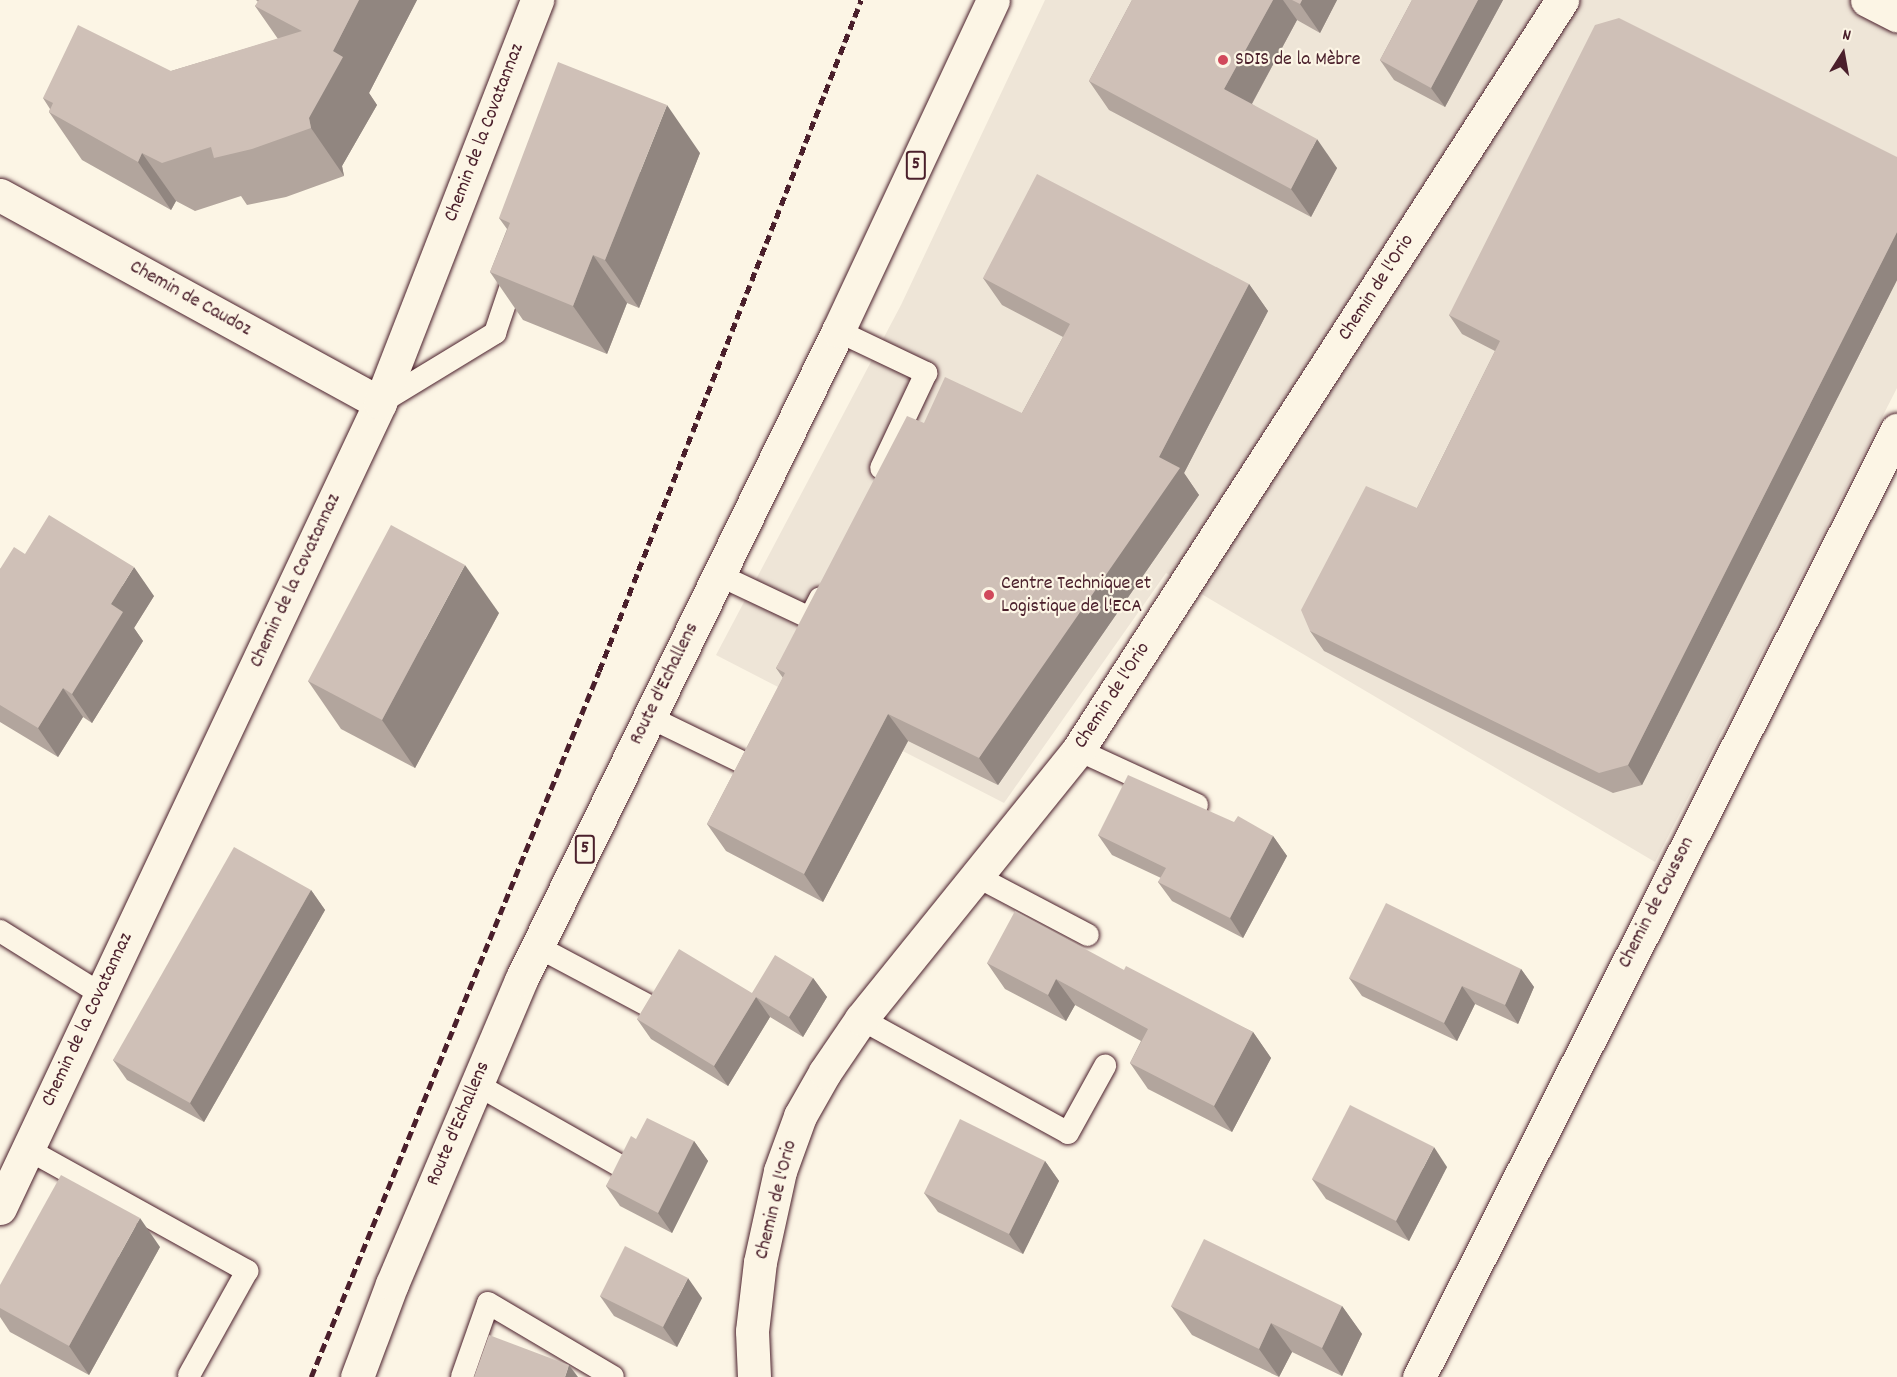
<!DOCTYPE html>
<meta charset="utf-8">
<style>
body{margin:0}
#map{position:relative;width:1897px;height:1377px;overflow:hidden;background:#fcf5e5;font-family:Dekko,sans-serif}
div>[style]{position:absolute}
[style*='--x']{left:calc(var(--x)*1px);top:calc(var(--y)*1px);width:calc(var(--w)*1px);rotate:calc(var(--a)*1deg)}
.built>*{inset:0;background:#eee5d7}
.roads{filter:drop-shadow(0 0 2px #4a1f2b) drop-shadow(0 0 2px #4a1f2b)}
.service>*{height:22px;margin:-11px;padding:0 11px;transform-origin:11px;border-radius:11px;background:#fcf5e5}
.minor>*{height:33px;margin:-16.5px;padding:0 16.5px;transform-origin:16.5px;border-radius:16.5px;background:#fcf5e5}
.primary>*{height:33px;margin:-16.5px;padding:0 16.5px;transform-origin:16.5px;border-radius:16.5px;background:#fcf5e5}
.rail>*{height:4.5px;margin-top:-2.25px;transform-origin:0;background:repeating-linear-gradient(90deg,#4a1f2b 0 9px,transparent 0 13.5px)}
.wall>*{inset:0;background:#b2a59d}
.shaded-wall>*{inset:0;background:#918680}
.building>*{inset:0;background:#cfc0b7}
.dots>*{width:16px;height:16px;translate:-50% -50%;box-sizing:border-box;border:3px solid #fcf5e5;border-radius:50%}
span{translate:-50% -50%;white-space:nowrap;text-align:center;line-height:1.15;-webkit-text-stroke:4.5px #fcf5e5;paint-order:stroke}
.shield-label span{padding:2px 4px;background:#fcf5e5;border:2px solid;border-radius:4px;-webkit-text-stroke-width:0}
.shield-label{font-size:18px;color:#4a1f2b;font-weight:700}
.poi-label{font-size:20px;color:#4a1f2b}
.left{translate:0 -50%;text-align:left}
.street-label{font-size:20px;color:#4a1f2b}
.north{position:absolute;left:1813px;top:24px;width:60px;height:60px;-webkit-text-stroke:4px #fcf5e5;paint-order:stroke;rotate:11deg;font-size:16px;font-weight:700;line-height:24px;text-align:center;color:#4a1f2b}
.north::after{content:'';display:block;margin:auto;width:21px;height:27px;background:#4a1f2b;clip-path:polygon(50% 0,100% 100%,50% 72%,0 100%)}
</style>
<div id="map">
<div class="built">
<i style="clip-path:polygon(1045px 0,1897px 0,1897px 388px,1655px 862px,1166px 573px,1004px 803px,716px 655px,901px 305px)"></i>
</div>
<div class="roads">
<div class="service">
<i style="--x:838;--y:331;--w:98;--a:25.5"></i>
<i style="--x:926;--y:373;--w:105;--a:115.3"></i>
<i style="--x:380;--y:403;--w:135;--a:-31.3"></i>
<i style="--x:495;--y:333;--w:69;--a:-71.3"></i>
<i style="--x:719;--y:575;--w:101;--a:25.3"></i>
<i style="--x:810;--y:618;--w:22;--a:-63"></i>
<i style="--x:649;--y:717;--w:108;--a:25.9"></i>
<i style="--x:1078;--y:750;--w:131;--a:24.8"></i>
<i style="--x:978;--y:877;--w:124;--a:27.8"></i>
<i style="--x:0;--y:931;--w:119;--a:32"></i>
<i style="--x:538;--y:947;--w:128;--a:28"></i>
<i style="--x:861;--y:1019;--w:236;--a:28.8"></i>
<i style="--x:1068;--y:1133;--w:77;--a:-61.1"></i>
<i style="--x:476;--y:1084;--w:170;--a:29.6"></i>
<i style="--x:27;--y:1149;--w:252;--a:29"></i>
<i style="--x:247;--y:1271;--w:119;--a:119.1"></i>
<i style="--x:462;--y:1377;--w:78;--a:-70.6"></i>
<i style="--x:488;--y:1303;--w:145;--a:30.6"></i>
</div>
<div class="minor">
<i style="--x:1867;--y:0;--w:34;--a:27"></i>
<i style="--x:0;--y:195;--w:433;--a:28.7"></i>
<i style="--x:0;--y:1208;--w:890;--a:-64.73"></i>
<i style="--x:380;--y:403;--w:433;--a:-68.7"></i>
<i style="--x:754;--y:1377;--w:46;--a:-92.5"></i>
<i style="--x:752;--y:1331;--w:69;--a:-83.4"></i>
<i style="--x:760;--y:1262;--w:93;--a:-77.6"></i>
<i style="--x:780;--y:1171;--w:59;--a:-70"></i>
<i style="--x:800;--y:1116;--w:51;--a:-60.4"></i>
<i style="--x:825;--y:1072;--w:64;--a:-55.8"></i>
<i style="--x:861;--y:1019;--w:346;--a:-51.1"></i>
<i style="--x:1078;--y:750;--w:893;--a:-57.16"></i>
<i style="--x:1419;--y:1377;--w:1061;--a:-63.22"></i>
</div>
<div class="primary">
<i style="--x:357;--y:1377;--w:99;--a:-69.4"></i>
<i style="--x:392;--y:1284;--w:330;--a:-67"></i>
<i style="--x:521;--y:980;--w:722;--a:-63.97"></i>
<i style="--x:838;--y:331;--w:365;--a:-64.9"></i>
</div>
</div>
<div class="rail">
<i style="--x:311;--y:1377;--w:762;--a:-67.81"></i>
<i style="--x:599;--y:671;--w:720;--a:-68.67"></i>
</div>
<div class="wall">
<i style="clip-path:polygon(256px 0,417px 0,369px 93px,377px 105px,342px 166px,344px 176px,286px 197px,247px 205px,241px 196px,195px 211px,176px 201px,171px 210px,82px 160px,49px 112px,50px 109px,43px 98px,171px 71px,278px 39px,255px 6px,258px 2px)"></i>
<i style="clip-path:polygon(1132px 0,1337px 0,1320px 33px,1297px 20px,1252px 104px,1337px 168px,1311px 217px,1109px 110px,1089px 81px)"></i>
<i style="clip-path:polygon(1412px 0,1503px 0,1445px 107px,1394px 80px,1380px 60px)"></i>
<i style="clip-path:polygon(700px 153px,639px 308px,627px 303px,607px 354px,523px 320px,490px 272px,507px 229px,499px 218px)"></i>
<i style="clip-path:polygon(1897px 157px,1897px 280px,1642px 785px,1613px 793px,1324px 651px,1310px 631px,1417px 508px,1495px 351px,1462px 334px,1449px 315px)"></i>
<i style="clip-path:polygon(983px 278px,1249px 284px,1268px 311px,1184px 473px,1199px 495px,998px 785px,908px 741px,823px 902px,726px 851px,707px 824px,783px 678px,776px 668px,924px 423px,1022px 413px,1063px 337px,1002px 305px)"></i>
<i style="clip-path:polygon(25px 554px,154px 596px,134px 628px,143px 641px,92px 723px,83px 717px,58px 757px,0 722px,0 569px)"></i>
<i style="clip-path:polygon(499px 613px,415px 768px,341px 729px,308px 681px)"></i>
<i style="clip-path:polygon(1234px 822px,1273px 836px,1287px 856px,1243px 938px,1172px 901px,1158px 882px,1161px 878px,1112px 855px,1098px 835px)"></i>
<i style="clip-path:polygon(311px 890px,325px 910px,204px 1122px,127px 1080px,113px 1060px)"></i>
<i style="clip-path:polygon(987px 963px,1124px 970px,1253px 1032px,1271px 1058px,1232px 1132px,1148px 1089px,1130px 1063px,1141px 1041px,1075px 1005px,1066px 1021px,1005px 989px)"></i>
<i style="clip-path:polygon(1521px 969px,1534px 987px,1518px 1024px,1475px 1004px,1457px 1041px,1362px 996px,1349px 978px)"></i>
<i style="clip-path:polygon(813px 978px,827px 997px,803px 1037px,770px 1017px,728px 1086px,651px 1039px,637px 1019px,752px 993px)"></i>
<i style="clip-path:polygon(636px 1139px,694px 1141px,708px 1161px,672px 1233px,620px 1206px,606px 1186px)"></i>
<i style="clip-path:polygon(1045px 1161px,1059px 1181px,1023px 1254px,938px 1212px,924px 1193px)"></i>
<i style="clip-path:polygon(1447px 1167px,1409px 1241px,1326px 1199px,1312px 1179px)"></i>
<i style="clip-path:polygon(160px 1247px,89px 1375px,10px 1332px,0 1317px,0 1285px)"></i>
<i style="clip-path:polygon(600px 1296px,702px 1298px,677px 1347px,614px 1316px)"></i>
<i style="clip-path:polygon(1171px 1306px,1342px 1306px,1362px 1334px,1342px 1376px,1292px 1352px,1279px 1377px,1192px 1335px)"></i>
</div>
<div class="shaded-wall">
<i style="clip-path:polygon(359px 0,417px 0,369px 93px,377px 105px,342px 166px,344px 176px,311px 128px,309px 118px,333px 51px)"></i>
<i style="clip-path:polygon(1273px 0,1283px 0,1297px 20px,1244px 118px,1224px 89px)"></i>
<i style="clip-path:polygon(1302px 0,1337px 0,1320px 33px,1300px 4px)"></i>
<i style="clip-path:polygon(1478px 0,1503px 0,1445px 107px,1431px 88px)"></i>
<i style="clip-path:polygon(667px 105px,700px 153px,639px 308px,605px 260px)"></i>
<i style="clip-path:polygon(1317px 139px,1337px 168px,1311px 217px,1291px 189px)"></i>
<i style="clip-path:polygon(142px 153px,176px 201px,171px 210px,138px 162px)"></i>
<i style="clip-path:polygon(1897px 232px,1897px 280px,1642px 785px,1628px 765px)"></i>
<i style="clip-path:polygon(593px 255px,627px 303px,607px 354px,573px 306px)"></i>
<i style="clip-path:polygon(1249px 284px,1268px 311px,1184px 473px,1199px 495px,998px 785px,979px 758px,1159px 457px)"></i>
<i style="clip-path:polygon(465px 565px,499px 613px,415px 768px,382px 720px)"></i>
<i style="clip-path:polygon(134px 567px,154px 596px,134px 628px,143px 641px,92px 723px,72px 694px,111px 604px)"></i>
<i style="clip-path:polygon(63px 688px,83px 717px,58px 757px,38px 728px)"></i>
<i style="clip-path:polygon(888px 714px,908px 741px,823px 902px,804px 874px)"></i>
<i style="clip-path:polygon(1273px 836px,1287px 856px,1243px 938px,1230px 918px)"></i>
<i style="clip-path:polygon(311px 890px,325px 910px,204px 1122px,190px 1103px)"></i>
<i style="clip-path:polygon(1521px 969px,1534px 987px,1518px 1024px,1505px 1005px)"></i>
<i style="clip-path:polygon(813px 978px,827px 997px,803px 1037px,789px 1017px)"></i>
<i style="clip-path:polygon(1056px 979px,1075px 1005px,1066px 1021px,1048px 995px)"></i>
<i style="clip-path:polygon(1462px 986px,1475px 1004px,1457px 1041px,1444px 1023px)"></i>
<i style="clip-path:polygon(756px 997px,770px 1017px,728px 1086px,714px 1066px)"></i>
<i style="clip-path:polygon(1253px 1032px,1271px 1058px,1232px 1132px,1214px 1106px)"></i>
<i style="clip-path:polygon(694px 1141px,708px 1161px,672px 1233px,658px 1213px)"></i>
<i style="clip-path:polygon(1434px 1147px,1447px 1167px,1409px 1241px,1396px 1221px)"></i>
<i style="clip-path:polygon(1045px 1161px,1059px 1181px,1023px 1254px,1009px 1234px)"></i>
<i style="clip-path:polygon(140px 1218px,160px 1247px,89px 1375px,69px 1346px)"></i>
<i style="clip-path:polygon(688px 1278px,702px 1298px,677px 1347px,663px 1327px)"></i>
<i style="clip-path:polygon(1342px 1306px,1362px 1334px,1342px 1376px,1322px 1348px)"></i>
<i style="clip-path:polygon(1271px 1323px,1292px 1352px,1279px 1377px,1259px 1349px)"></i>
<i style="clip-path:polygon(569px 1365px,578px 1377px,565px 1377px)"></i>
</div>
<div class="building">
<i style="clip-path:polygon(259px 0,359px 0,333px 51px,343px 57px,309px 118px,311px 128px,252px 149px,214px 158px,211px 147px,162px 163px,142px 153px,138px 162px,49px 112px,53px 103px,43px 98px,78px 25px,171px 71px,302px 31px,255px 6px)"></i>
<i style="clip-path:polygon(1132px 0,1273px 0,1224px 89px,1317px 139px,1291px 189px,1089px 81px)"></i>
<i style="clip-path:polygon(1292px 0,1302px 0,1300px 4px)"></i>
<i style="clip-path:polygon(1412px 0,1478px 0,1431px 88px,1380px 60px)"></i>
<i style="clip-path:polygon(1619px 18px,1897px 157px,1897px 232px,1628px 765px,1599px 773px,1310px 631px,1301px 610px,1366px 486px,1417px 508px,1500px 341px,1449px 315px,1595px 25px)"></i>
<i style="clip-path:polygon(558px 62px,667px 105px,605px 260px,593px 255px,573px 306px,490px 272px,510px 223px,499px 218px)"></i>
<i style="clip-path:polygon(1037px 174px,1249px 284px,1159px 457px,1180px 468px,979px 758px,888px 714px,804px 874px,707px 824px,785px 673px,776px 668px,907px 416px,924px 423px,945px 377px,1022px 413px,1070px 324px,983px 278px)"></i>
<i style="clip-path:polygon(49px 515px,134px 567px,111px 604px,123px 612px,72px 694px,63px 688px,38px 728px,0 705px,0 569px,14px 547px,25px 554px)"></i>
<i style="clip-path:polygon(391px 525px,465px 565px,382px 720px,308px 681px)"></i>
<i style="clip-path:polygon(1128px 775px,1234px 822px,1238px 816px,1273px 836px,1230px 918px,1158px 882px,1166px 868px,1098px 835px)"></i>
<i style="clip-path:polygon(234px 847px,311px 890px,190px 1103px,113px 1060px)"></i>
<i style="clip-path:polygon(1386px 903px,1521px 969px,1505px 1005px,1462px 986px,1444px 1023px,1349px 978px)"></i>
<i style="clip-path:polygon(1015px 911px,1124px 970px,1126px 966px,1253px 1032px,1214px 1106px,1130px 1063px,1148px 1029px,1056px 979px,1048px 995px,987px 963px)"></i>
<i style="clip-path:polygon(679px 949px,752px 993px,775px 955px,813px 978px,789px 1017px,756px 997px,714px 1066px,637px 1019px)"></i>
<i style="clip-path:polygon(1350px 1105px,1434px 1147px,1396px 1221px,1312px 1179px)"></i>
<i style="clip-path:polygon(647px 1118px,694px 1141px,658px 1213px,606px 1186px,631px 1136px,636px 1139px)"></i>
<i style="clip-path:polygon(960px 1119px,1045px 1161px,1009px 1234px,924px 1193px)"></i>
<i style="clip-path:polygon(61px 1175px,140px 1218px,69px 1346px,0 1308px,0 1285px)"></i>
<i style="clip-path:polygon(1204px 1239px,1342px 1306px,1322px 1348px,1271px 1323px,1259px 1349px,1171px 1306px)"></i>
<i style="clip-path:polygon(625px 1246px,688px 1278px,663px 1327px,600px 1296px)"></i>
<i style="clip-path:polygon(489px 1335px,569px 1365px,565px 1377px,474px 1377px)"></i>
</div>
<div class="dots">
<i style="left:1223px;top:60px;background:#d1495b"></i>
<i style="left:989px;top:595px;background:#d1495b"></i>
</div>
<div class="shield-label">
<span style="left:916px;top:165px">5</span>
<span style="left:585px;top:849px">5</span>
</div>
<div class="poi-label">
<span class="left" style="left:1235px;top:60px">SDIS de la Mèbre</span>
<span class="left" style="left:1001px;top:596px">Centre Technique et<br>Logistique de l'ECA</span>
</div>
<div class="street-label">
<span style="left:485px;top:133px;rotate:-69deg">Chemin de la Covatannaz</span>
<span style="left:1377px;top:288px;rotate:-57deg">Chemin de l'Orio</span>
<span style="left:190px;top:299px;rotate:29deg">Chemin de Caudoz</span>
<span style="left:296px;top:581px;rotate:-65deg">Chemin de la Covatannaz</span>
<span style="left:665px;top:684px;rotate:-64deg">Route d'Echallens</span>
<span style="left:1113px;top:696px;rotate:-57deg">Chemin de l'Orio</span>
<span style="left:1657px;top:903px;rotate:-63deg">Chemin de Cousson</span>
<span style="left:88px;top:1020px;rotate:-65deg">Chemin de la Covatannaz</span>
<span style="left:459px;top:1124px;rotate:-67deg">Route d'Echallens</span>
<span style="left:777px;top:1200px;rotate:-76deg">Chemin de l'Orio</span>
</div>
<div class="north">N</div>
</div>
